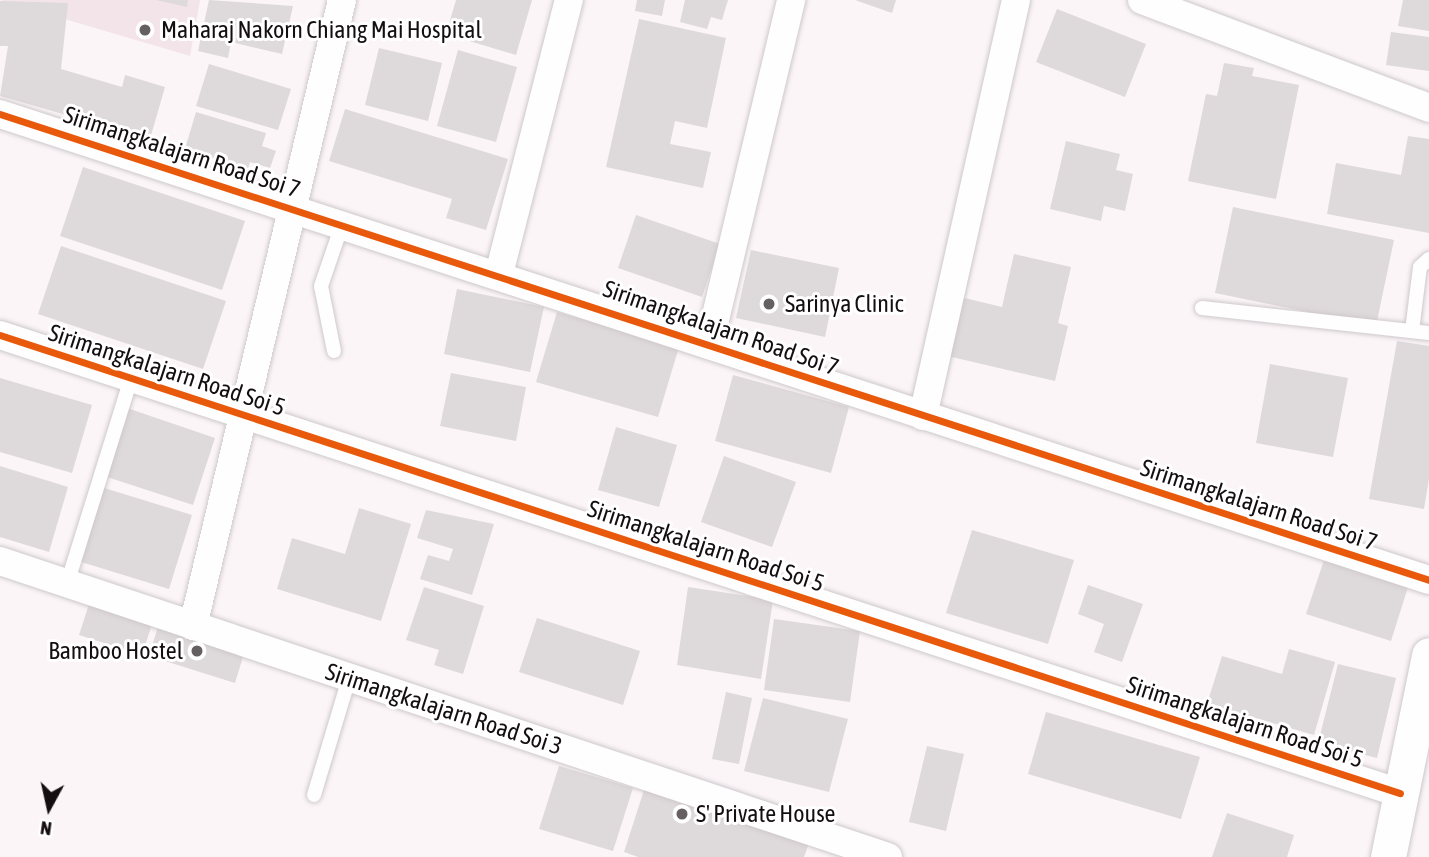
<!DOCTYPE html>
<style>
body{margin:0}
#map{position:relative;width:1429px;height:857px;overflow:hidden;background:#fbf5f8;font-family:"Asap Condensed",sans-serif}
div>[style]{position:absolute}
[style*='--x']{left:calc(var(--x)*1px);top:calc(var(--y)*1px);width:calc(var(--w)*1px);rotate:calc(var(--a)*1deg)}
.built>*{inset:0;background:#f3e4ea}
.building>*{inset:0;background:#ded9db}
.roads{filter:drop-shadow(0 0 2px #cec8cb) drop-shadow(0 0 2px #cec8cb)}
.service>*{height:14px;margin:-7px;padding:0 7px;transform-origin:7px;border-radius:7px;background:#fefefe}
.minor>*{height:28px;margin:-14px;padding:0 14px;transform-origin:14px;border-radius:14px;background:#fefefe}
.tertiary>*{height:35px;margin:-17.5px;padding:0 17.5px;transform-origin:17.5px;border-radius:17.5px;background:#fefefe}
.cycleway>*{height:7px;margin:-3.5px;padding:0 3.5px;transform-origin:3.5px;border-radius:3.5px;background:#e8590c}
.dots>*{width:19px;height:19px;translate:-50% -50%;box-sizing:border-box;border:4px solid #fff;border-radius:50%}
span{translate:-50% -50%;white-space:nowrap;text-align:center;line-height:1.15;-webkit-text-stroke:6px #fff;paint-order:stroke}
.poi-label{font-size:24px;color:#140e11}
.left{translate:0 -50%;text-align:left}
.right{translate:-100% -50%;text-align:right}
.street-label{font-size:24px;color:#140e11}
.north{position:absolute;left:14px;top:773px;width:70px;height:70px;-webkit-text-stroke:5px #fff;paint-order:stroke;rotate:188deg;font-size:19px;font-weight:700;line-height:28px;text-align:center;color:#140e11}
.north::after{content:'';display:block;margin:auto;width:24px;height:32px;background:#140e11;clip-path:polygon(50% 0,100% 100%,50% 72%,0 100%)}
</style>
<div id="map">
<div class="built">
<i style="clip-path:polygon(0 0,200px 0,190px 56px)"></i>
</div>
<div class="building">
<i style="clip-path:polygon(156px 0,188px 0,187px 7px)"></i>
<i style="clip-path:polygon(209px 0,293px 6px,282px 54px,231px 42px,228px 58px,198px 51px)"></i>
<i style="clip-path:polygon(456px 0,532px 0,516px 55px,446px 34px)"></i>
<i style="clip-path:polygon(637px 0,665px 0,662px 16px,635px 11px)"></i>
<i style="clip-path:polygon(685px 0,728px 0,722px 20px,711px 17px,707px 29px,680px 22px)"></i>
<i style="clip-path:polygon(855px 0,896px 0,892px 13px)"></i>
<i style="clip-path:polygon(1403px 0,1429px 0,1429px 31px,1398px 26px)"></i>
<i style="clip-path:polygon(0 1px,68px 3px,61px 69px,122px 87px,125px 75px,165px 87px,150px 139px,0 96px,8px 46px,0 46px)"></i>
<i style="clip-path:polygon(1057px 9px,1146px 44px,1125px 97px,1036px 62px)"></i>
<i style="clip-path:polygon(639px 19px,726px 38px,707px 128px,675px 121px,670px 144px,711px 152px,703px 188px,606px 167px)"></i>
<i style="clip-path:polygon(1391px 32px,1429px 37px,1429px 71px,1386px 65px)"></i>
<i style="clip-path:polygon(379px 48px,442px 63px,428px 121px,365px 105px)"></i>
<i style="clip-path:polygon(458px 50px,517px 67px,496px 142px,437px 126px)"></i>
<i style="clip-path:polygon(1224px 63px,1254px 68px,1252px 76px,1299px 85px,1276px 199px,1188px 181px,1206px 94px,1217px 96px)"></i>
<i style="clip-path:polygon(209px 64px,291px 89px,278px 130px,196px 106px)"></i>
<i style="clip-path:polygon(345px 109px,508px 159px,486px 230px,446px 218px,452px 199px,329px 161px)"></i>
<i style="clip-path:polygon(196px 112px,266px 133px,262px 146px,276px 151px,270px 168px,250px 162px,248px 169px,185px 149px)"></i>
<i style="clip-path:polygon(1408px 136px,1429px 139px,1429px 233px,1327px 214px,1336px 163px,1401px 175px)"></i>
<i style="clip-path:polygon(1066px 141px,1120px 154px,1116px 170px,1133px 174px,1125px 211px,1104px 206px,1101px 221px,1050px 209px)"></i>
<i style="clip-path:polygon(83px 167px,245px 221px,222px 290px,60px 236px)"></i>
<i style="clip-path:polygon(1233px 207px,1394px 240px,1376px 326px,1215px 293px)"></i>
<i style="clip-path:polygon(636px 215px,720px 244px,702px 297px,618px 268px)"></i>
<i style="clip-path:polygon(61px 246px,226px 301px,203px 369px,38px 314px)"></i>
<i style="clip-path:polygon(751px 250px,839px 268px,825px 337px,736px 318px)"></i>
<i style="clip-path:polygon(1014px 254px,1071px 267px,1058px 323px,1068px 326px,1055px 381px,939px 354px,952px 295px,1002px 307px)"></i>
<i style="clip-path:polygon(457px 289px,544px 307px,530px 372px,444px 354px)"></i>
<i style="clip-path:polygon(557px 312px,679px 347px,658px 417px,536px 382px)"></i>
<i style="clip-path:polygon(1397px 341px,1429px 346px,1429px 479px,1424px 509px,1369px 499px)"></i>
<i style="clip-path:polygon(1270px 364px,1348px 378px,1333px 457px,1256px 443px)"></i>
<i style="clip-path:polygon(451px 373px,526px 387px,516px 441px,440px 426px)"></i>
<i style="clip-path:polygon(733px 375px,849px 407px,831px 473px,715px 441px)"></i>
<i style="clip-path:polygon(0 378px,92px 405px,72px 473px,0 452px)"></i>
<i style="clip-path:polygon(127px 408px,215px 438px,193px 505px,104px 476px)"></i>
<i style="clip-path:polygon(616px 427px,677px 445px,659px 507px,598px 490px)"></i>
<i style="clip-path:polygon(724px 456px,796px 482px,772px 547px,701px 522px)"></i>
<i style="clip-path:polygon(0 466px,68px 487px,49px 552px,0 537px)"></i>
<i style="clip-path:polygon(101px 487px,192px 515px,169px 589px,78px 561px)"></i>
<i style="clip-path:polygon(359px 508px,411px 524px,381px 621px,277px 589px,292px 538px,345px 554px)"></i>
<i style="clip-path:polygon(426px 510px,494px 524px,472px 595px,420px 579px,428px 555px,449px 561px,453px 549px,417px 538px)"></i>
<i style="clip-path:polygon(972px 530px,1074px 560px,1048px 644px,946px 613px)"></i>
<i style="clip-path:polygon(1325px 557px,1409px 584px,1391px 641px,1306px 614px)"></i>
<i style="clip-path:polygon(1088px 585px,1143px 604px,1122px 662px,1094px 652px,1104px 624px,1078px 614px)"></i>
<i style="clip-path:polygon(424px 587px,484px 606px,463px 674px,434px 665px,439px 650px,406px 640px)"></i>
<i style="clip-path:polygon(688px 587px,773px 600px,761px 679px,677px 665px)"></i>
<i style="clip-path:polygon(92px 595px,155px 615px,142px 655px,79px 635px)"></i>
<i style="clip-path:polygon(537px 618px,640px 651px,623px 705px,519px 672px)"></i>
<i style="clip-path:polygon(774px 619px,860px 631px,850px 702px,764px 690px)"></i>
<i style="clip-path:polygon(160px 620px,246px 647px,235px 683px,149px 656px)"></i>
<i style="clip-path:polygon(1289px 649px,1335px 662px,1314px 735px,1207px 704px,1222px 656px,1282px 674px)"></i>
<i style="clip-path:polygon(1338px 664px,1396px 678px,1377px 758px,1318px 743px)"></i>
<i style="clip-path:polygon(726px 692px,752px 698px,739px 764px,712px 759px)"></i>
<i style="clip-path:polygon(763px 698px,848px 719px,829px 792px,744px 771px)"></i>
<i style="clip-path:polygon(1046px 712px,1200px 757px,1181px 819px,1028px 774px)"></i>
<i style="clip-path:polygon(927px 746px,964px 754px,946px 831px,909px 822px)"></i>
<i style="clip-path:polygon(559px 766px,633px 788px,613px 851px,539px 829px)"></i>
<i style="clip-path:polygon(645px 787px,810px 840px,804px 857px,638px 857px,624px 852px)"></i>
<i style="clip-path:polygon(1227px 813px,1294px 835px,1287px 857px,1212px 857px)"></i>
</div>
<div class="roads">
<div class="service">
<i style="--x:1202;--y:308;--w:228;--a:6.3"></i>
<i style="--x:1412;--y:331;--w:64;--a:-82.9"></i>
<i style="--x:1420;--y:267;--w:12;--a:-42"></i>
<i style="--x:334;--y:351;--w:66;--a:-101.3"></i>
<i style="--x:321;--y:286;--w:65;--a:-71"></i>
<i style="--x:67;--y:584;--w:216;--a:-72.7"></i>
<i style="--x:314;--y:795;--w:122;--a:-73.3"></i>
</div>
<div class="minor">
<i style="--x:1142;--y:0;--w:307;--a:20.6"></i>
<i style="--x:0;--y:114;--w:1503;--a:18.06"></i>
<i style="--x:499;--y:274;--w:283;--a:-75.7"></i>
<i style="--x:0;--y:335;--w:1473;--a:18.12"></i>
<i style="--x:709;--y:345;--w:355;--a:-76.6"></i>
<i style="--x:923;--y:416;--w:426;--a:-77.4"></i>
<i style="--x:0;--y:561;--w:936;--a:18.43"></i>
<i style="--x:193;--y:626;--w:643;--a:-76.61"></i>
</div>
<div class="tertiary">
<i style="--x:1388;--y:857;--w:206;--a:-78.5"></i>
</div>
</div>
<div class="cycleway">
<i style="--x:0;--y:114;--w:1503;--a:18.06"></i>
<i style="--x:0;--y:335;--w:1473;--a:18.12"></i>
</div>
<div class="dots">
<i style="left:145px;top:30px;background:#655f62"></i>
<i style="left:769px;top:304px;background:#655f62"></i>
<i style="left:197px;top:651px;background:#655f62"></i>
<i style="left:682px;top:814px;background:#655f62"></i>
</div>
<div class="poi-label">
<span class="left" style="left:161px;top:30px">Maharaj Nakorn Chiang Mai Hospital</span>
<span class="left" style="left:785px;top:304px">Sarinya Clinic</span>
<span class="right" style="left:183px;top:651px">Bamboo Hostel</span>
<span class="left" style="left:696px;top:814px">S' Private House</span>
</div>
<div class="street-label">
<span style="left:182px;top:152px;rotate:18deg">Sirimangkalajarn Road Soi 7</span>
<span style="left:721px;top:328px;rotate:19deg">Sirimangkalajarn Road Soi 7</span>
<span style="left:167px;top:370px;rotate:18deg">Sirimangkalajarn Road Soi 5</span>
<span style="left:1259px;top:505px;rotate:18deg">Sirimangkalajarn Road Soi 7</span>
<span style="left:706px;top:546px;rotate:18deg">Sirimangkalajarn Road Soi 5</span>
<span style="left:444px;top:709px;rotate:18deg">Sirimangkalajarn Road Soi 3</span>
<span style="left:1245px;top:722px;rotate:18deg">Sirimangkalajarn Road Soi 5</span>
</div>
<div class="north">N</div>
</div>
